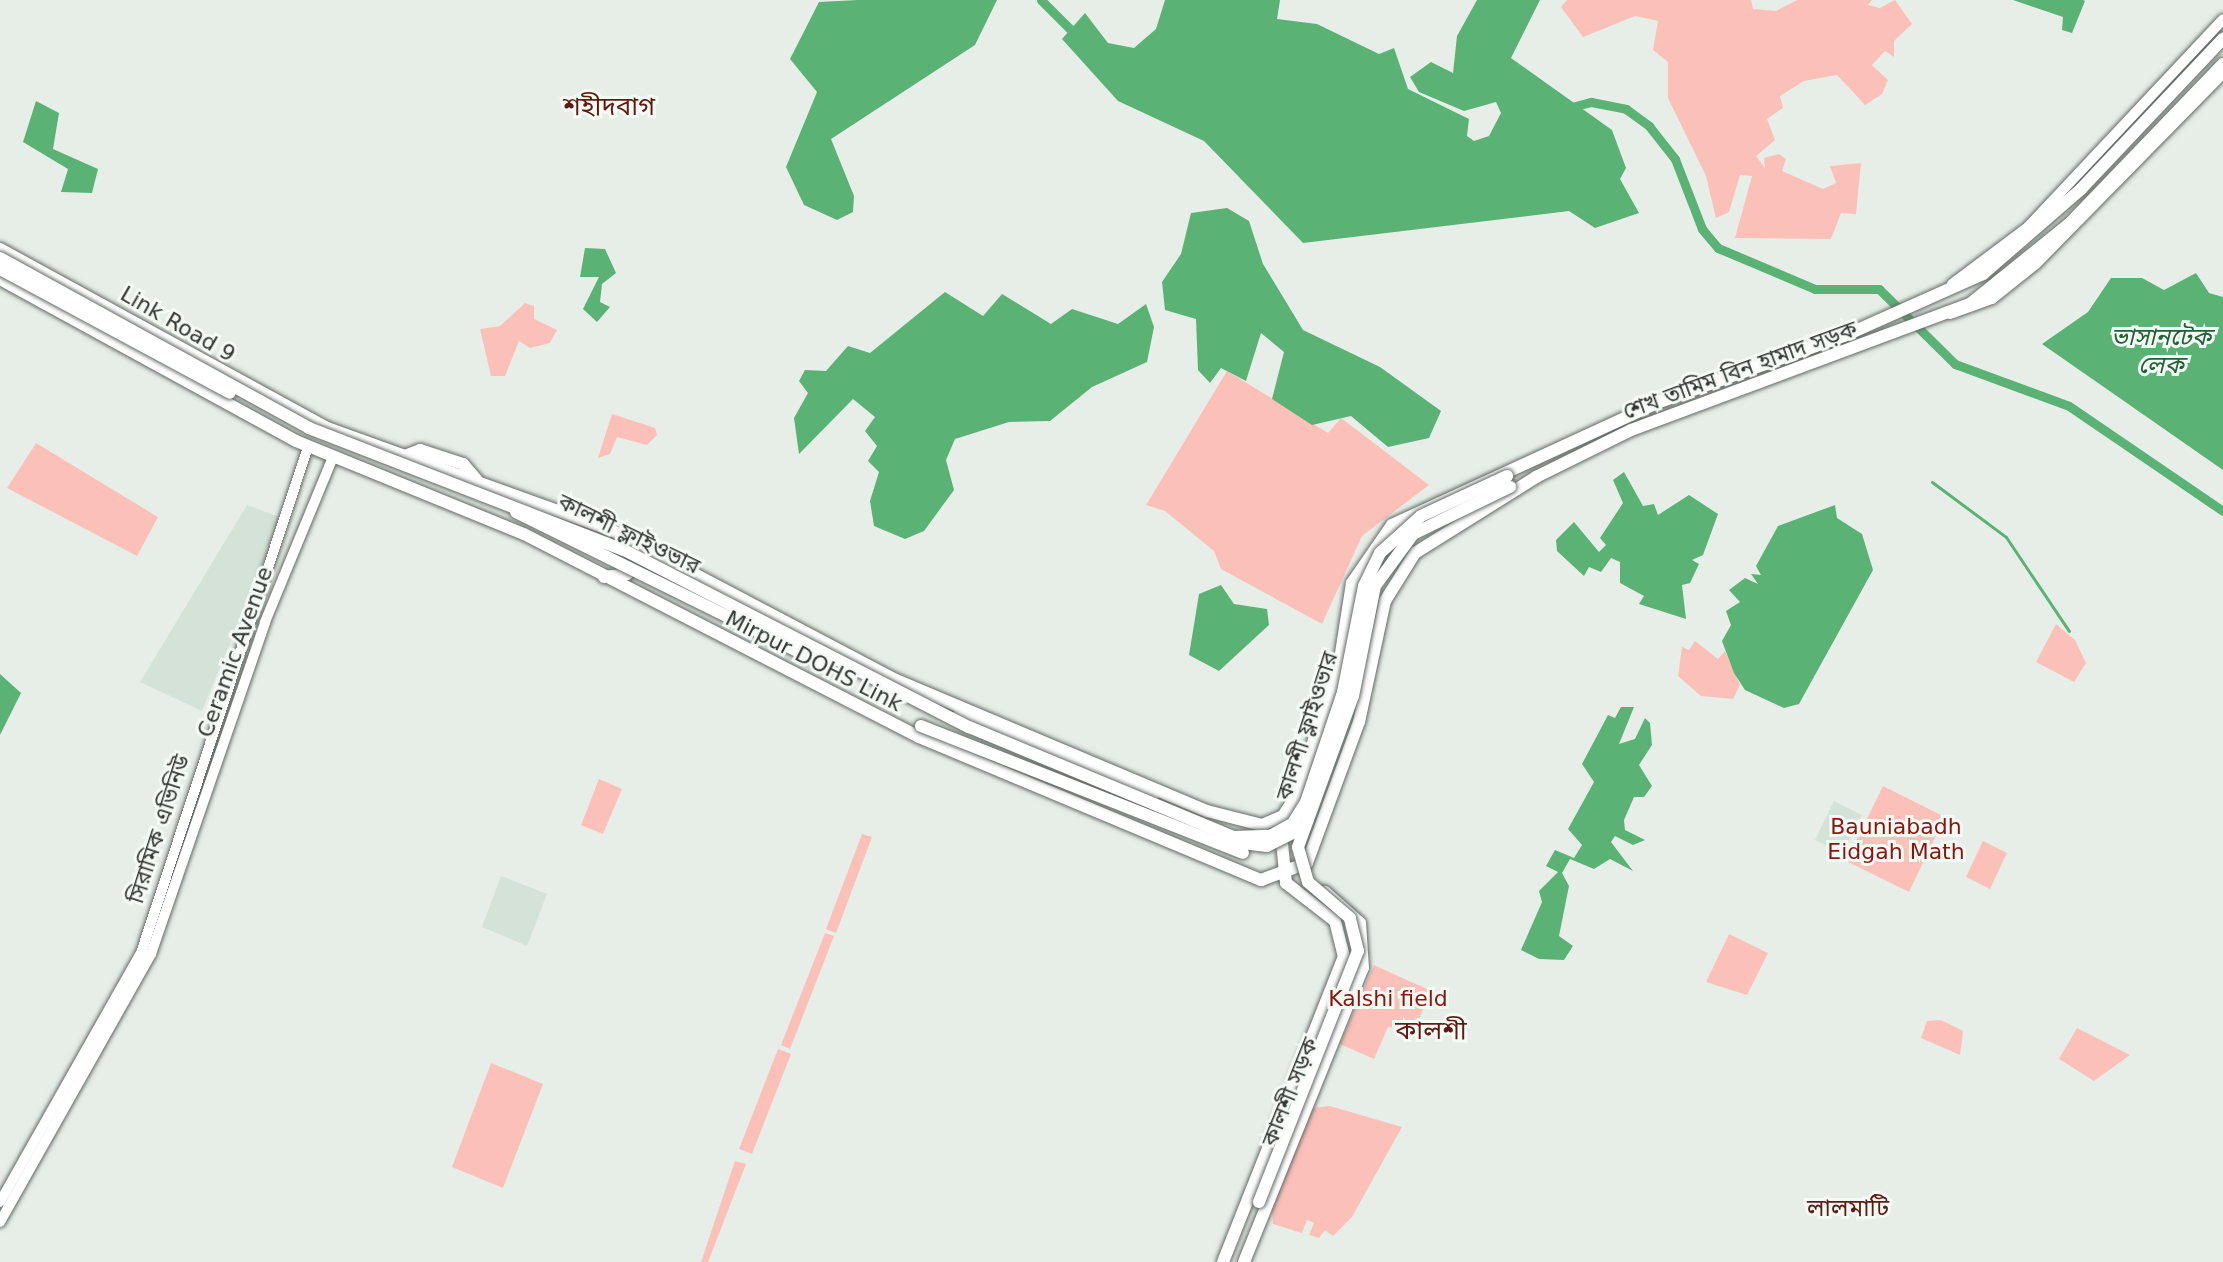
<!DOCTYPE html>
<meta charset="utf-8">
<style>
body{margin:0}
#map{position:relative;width:2223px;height:1262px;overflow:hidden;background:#e7eee8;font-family:"DejaVu Sans","Noto Sans Bengali",sans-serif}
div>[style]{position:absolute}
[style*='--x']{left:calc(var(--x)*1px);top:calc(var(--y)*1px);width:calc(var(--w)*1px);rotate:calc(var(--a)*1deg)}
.built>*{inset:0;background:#d4e2d7}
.green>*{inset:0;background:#fbc1b8}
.water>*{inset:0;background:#5ab275}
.stream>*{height:3px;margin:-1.5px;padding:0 1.5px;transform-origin:1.5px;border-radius:1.5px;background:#5ab275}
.canal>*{height:9px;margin:-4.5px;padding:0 4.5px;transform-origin:4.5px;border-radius:4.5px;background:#5ab275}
.roads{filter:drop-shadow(0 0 2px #636964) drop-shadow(0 0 2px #636964)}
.secondary>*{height:10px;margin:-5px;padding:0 5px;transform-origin:5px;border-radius:5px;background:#fff}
.primary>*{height:12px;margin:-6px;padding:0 6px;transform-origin:6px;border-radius:6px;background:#fff}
.bridges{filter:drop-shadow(0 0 2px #636964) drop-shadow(0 0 2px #636964)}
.primary-bridge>*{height:12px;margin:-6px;padding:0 6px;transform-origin:6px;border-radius:6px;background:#fff}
span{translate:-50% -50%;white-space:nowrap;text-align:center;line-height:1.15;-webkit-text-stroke:6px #f4fbf5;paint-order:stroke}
.street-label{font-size:22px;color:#333533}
.park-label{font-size:22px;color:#8c140e}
.water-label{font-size:24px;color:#226138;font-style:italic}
.neighbourhood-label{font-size:24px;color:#5e1b14}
.quarter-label{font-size:26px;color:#5e1b14}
</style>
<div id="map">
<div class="built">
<i style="clip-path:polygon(247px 505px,282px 518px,202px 711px,140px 682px)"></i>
<i style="clip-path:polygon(1834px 801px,1862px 815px,1843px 854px,1815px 840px)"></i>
<i style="clip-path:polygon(501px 876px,547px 894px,527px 946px,482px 927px)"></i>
</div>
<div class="green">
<i style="clip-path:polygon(1567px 0,1751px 0,1753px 9px,1776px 11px,1797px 0,1872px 0,1868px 5px,1880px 8px,1895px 0,1912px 24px,1894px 41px,1894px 57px,1885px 51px,1872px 65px,1888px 80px,1882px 94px,1865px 105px,1837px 75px,1804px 81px,1780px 96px,1783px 108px,1767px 119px,1775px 140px,1756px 156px,1765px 168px,1764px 158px,1779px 154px,1786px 159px,1782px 171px,1823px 189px,1836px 183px,1830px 166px,1861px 163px,1856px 214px,1841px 213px,1831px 239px,1735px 238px,1752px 176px,1740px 175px,1729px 212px,1716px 218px,1706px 176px,1668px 98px,1668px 62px,1653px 50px,1658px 21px,1635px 16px,1583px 37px,1561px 7px)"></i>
<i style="clip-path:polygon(525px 303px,534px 306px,534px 319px,557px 330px,550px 343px,530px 348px,519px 341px,505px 376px,491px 376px,480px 329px,500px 326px)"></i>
<i style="clip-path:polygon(1227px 371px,1328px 433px,1341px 418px,1429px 485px,1362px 536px,1322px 624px,1221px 569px,1214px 551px,1165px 511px,1146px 505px)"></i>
<i style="clip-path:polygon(612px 414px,655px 428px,657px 435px,647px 445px,617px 437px,610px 454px,598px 458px)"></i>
<i style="clip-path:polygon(36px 443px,158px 517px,137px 556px,7px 488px)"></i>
<i style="clip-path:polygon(2056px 624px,2075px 640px,2086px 663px,2074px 682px,2036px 662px)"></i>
<i style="clip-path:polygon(1695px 641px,1718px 659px,1725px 651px,1740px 685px,1733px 699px,1701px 696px,1678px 676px,1682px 647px,1689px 650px)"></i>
<i style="clip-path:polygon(599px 779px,622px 789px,603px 834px,581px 825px)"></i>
<i style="clip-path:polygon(1883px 786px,1945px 817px,1909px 892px,1846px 861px)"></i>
<i style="clip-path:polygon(862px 834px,872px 837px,836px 933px,826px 929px)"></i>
<i style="clip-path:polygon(1983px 841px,2007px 853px,1990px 889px,1966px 877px)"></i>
<i style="clip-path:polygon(825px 933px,834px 936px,790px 1049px,781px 1045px)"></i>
<i style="clip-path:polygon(1729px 934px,1768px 953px,1747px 995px,1706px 982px)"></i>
<i style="clip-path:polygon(1374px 965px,1431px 991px,1414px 1031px,1388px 1027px,1374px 1059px,1340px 1044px)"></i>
<i style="clip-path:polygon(1941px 1020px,1963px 1031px,1960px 1055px,1921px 1038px,1927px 1021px)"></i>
<i style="clip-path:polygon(2077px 1028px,2130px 1055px,2094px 1081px,2059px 1059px)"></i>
<i style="clip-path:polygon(778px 1049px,791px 1054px,752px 1154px,739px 1149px)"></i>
<i style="clip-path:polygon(491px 1063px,543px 1084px,503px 1188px,452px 1167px)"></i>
<i style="clip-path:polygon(1330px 1106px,1402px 1127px,1352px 1217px,1333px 1236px,1325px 1230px,1319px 1238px,1309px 1235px,1314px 1223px,1307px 1220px,1302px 1233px,1273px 1224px,1272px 1209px,1312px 1108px)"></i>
<i style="clip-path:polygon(735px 1161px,746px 1164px,708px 1262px,701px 1262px)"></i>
</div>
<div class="water">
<i style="clip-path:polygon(858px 0,997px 0,975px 45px,831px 139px,854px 196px,853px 212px,837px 220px,804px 205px,786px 167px,817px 92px,790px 59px,819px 2px)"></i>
<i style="clip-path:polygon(1165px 0,1280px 0,1277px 19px,1317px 24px,1379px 54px,1394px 48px,1408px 89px,1469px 119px,1467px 136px,1474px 141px,1489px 136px,1501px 113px,1496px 102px,1464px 111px,1419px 92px,1410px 77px,1431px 62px,1453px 73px,1457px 36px,1477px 0,1540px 0,1511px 58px,1612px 130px,1626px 168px,1620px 179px,1639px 213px,1595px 228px,1569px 211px,1303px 243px,1204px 141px,1118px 101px,1062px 39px,1085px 13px,1108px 43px,1134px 48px,1156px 29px)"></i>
<i style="clip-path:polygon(2013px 0,2083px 0,2085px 1px,2072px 33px,2062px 30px,2063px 17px)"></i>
<i style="clip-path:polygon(36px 101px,59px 113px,53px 149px,98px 169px,92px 193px,61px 192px,68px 169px,23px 142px)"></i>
<i style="clip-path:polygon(1227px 208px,1249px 221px,1263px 264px,1303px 330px,1380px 367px,1441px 411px,1429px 438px,1388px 447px,1351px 416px,1312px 425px,1272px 399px,1284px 352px,1261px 333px,1246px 381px,1221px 368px,1210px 383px,1198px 370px,1196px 319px,1165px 310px,1162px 282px,1181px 254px,1191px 213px)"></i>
<i style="clip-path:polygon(585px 248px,605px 249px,616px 273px,602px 284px,600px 302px,610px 307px,597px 322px,583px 309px,599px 277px,580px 277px)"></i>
<i style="clip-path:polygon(2196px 273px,2209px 293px,2223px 297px,2223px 470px,2042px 344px,2088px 312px,2111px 278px,2142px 278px,2164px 290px)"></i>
<i style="clip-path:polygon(945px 292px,983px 316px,1002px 294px,1051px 324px,1072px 309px,1118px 324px,1146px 304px,1154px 327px,1147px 362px,1092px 387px,1050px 421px,1009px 422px,955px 439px,946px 460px,954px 490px,924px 531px,905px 539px,874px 526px,870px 501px,879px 472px,868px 461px,877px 446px,865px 431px,875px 417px,853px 399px,799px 454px,794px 418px,808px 393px,799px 381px,805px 370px,826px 371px,848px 346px,870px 353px)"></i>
<i style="clip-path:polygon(1624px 472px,1643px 506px,1654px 504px,1658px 515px,1689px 495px,1718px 514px,1703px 555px,1692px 560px,1699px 564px,1690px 583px,1682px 585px,1686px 619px,1639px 604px,1644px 596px,1620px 583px,1620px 562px,1611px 558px,1601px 572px,1589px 567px,1584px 576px,1557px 551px,1556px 540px,1574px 522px,1599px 552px,1606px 545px,1600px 538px,1623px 503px,1613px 480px)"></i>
<i style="clip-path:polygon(1835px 505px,1837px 518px,1862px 534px,1873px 570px,1799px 704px,1784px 708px,1745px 690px,1734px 673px,1722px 641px,1731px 625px,1726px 611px,1740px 602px,1729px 590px,1745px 578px,1758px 584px,1751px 574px,1761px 575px,1756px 566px,1778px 526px)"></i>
<i style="clip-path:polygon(1221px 585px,1234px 604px,1267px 609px,1269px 625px,1219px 671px,1189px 655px,1199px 594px)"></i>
<i style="clip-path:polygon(0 674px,21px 693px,0 735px)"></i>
<i style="clip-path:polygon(1621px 707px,1634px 707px,1619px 744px,1635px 739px,1645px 718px,1650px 723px,1652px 745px,1639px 765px,1652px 786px,1644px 797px,1634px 797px,1624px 820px,1625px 830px,1645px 840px,1633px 845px,1615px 836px,1611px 842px,1633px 871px,1610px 859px,1594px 869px,1570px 859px,1562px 873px,1569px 886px,1559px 936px,1573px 946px,1564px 960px,1539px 959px,1521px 950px,1542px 902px,1539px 891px,1558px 872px,1546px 866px,1555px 850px,1574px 858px,1582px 845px,1568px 829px,1594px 782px,1582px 764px,1608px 715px,1615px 718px)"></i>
</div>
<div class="stream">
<i style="--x:1932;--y:482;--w:92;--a:36.6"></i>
<i style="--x:2006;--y:537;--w:113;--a:56.2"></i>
</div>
<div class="canal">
<i style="--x:1041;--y:0;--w:52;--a:45"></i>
<i style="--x:1568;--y:108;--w:24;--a:-15"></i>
<i style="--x:1591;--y:102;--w:36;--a:11"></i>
<i style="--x:1626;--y:109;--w:29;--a:36"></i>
<i style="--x:1649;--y:126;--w:42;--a:51.8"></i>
<i style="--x:1675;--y:159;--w:75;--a:68.9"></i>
<i style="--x:1702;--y:229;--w:25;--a:50"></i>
<i style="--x:1718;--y:248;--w:105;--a:22.9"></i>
<i style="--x:1815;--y:289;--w:64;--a:0"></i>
<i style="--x:1879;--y:289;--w:107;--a:44.6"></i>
<i style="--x:1955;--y:364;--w:121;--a:20.2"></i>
<i style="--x:2069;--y:406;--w:186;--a:34.3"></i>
</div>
<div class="roads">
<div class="secondary">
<i style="--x:1952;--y:284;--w:95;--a:-36.9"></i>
<i style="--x:2028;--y:227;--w:285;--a:-46.8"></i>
<i style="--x:1950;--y:314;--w:45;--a:-19.7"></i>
<i style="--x:1992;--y:299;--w:56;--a:-38.5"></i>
<i style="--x:2036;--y:264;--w:267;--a:-45.5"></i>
<i style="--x:0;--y:1202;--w:286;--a:-60.5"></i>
<i style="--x:141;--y:953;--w:533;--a:-71.74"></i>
<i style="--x:0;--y:1222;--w:308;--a:-60.6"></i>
<i style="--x:151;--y:954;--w:351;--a:-71"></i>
<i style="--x:265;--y:622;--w:178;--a:-67.6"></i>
</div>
<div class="primary">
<i style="--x:0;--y:249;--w:373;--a:28.7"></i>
<i style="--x:327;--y:428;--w:304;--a:19.8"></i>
<i style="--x:613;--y:531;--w:318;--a:27.8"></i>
<i style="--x:894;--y:679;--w:340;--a:22.9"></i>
<i style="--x:1207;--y:811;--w:57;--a:14.3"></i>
<i style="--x:1262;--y:825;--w:23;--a:-23"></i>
<i style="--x:1283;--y:816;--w:20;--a:-57"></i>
<i style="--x:1294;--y:799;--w:140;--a:-71.3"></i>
<i style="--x:1339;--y:666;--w:84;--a:-81.1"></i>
<i style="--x:1352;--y:583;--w:70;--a:-55.4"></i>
<i style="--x:1392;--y:525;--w:297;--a:-24.7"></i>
<i style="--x:1662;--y:401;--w:195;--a:-19.7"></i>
<i style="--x:1846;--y:335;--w:150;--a:-24"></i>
<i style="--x:1983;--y:274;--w:130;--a:-40.9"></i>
<i style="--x:2081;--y:189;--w:207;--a:-46.6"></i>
<i style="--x:0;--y:279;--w:337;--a:28.7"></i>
<i style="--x:296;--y:441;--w:246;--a:22.2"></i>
<i style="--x:524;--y:534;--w:444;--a:27.2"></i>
<i style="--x:919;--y:737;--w:371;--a:22.7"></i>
<i style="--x:1261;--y:880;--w:49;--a:-20.3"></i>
<i style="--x:1307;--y:863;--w:150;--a:-69.8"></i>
<i style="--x:1359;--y:722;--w:124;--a:-77.9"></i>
<i style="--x:1385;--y:601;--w:57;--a:-58"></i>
<i style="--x:1415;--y:553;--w:143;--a:-32.1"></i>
<i style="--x:1536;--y:477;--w:106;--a:-26.3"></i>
<i style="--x:1631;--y:430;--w:362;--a:-20.4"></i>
<i style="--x:1970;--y:304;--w:129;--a:-39"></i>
<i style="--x:2070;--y:223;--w:221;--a:-46.1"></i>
<i style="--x:407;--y:455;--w:14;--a:-21"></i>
<i style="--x:420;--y:450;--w:45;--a:18"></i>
<i style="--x:463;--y:464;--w:21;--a:49"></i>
<i style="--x:604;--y:577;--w:23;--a:-7"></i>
<i style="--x:627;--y:574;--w:15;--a:-53"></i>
<i style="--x:636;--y:562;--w:14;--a:-94"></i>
<i style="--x:959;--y:715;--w:210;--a:23"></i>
<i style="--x:1223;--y:1262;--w:328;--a:-68.4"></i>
<i style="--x:1344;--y:957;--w:37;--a:-104"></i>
<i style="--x:1335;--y:921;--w:62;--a:-142.2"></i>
<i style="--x:1286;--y:883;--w:51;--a:-95.6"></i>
<i style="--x:1244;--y:1262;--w:317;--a:-68"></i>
<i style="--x:1363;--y:968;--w:45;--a:-93.8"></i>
<i style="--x:1360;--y:923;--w:47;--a:-138.5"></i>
</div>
</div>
<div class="bridges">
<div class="primary-bridge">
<i style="--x:0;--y:258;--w:353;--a:28.8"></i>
<i style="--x:309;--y:428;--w:338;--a:21.2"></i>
<i style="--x:624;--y:550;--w:388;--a:27.2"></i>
<i style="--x:969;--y:727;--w:286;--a:22.6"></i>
<i style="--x:1233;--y:837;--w:37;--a:-2"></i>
<i style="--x:1270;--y:836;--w:26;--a:-29"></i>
<i style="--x:1293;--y:823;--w:25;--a:-58"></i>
<i style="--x:1306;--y:802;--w:116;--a:-71.4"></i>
<i style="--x:1343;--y:692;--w:108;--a:-78.8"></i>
<i style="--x:1364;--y:586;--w:37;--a:-64"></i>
<i style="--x:1380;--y:553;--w:55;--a:-42.1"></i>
<i style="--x:1421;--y:516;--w:95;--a:-24.9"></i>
<i style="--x:0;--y:269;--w:261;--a:28.3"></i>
<i style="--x:516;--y:512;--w:349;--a:26.3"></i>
<i style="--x:921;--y:726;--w:346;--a:21.5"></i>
<i style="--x:1227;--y:841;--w:40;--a:7.1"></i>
<i style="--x:1267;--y:846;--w:39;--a:-27"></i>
<i style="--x:1259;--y:1202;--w:270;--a:-68.5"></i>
<i style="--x:1358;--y:951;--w:34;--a:-104"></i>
<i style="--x:1350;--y:918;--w:55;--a:-139.4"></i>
<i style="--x:1308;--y:882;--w:36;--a:-106"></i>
<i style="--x:1298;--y:847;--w:161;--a:-70"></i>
<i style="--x:1353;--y:696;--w:112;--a:-78.7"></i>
<i style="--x:1375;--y:586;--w:64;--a:-53.8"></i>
<i style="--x:1413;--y:534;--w:108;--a:-25.9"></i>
</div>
</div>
<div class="street-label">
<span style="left:178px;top:324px;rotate:30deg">Link Road 9</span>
<span style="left:1740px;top:370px;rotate:-20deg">শেখ তামিম বিন হামাদ সড়ক</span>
<span style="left:629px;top:534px;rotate:26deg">কালশী ফ্লাইওভার</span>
<span style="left:235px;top:652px;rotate:-70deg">Ceramic Avenue</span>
<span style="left:814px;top:661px;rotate:27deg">Mirpur DOHS Link</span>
<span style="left:1307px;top:726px;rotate:-72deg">কালশী ফ্লাইওভার</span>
<span style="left:159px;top:829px;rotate:-72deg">সিরামিক এভিনিউ</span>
<span style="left:1290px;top:1092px;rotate:-68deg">কালশী সড়ক</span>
</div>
<div class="park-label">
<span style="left:1896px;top:839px">Bauniabadh<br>Eidgah Math</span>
<span style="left:1388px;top:999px">Kalshi field</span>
</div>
<div class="water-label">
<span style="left:2161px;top:352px">ভাসানটেক<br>লেক</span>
</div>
<div class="neighbourhood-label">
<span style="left:1848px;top:1209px">লালমাটি</span>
</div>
<div class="quarter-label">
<span style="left:609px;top:107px">শহীদবাগ</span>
<span style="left:1431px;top:1031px">কালশী</span>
</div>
</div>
